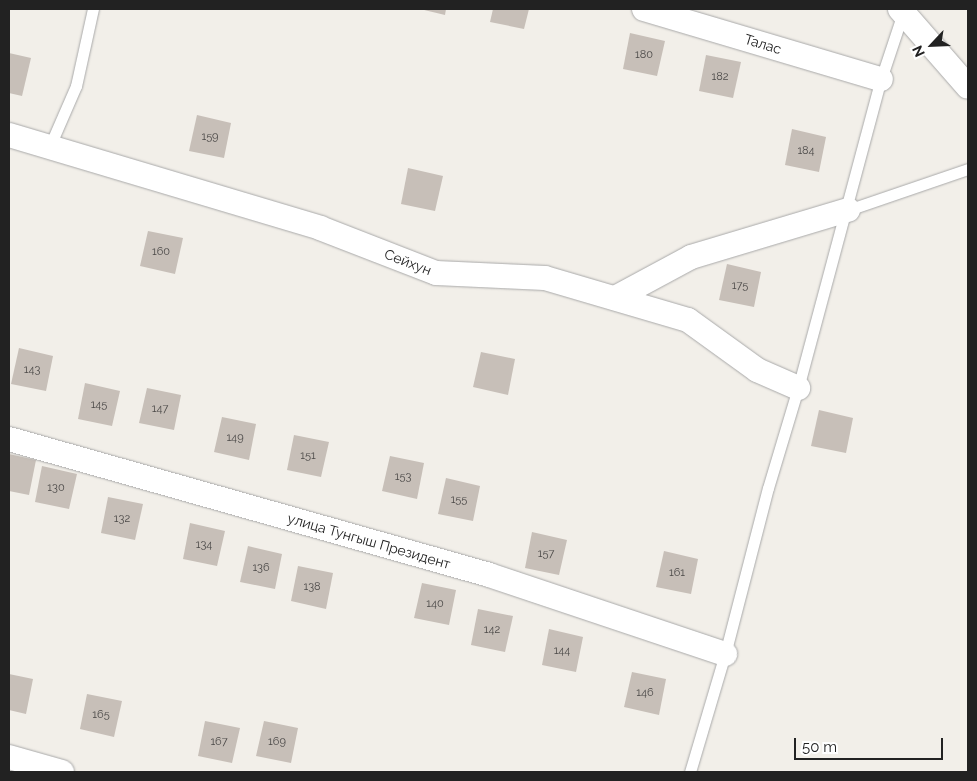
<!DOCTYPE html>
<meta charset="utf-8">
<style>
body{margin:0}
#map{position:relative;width:977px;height:781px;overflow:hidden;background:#f2efe9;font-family:Raleway,sans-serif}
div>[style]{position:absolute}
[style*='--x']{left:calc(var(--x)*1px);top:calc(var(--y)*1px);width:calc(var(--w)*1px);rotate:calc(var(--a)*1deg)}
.building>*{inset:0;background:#c7bfb8}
.roads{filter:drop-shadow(0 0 1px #a9a9a9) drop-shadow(0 0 1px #a9a9a9)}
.lane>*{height:11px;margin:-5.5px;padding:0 5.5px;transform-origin:5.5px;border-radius:5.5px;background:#fff}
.street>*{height:24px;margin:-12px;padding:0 12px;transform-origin:12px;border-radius:12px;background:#fff}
span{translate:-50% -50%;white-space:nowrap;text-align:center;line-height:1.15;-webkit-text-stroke:4.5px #fff;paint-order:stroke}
.number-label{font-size:11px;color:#4b4948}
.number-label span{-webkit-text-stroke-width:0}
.street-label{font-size:14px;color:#222}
.frame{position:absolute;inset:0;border:10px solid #222;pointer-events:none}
.north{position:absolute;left:907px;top:20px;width:50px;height:50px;-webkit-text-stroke:4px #fff;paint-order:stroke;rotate:245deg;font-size:14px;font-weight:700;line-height:20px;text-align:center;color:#222}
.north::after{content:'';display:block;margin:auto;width:18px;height:22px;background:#222;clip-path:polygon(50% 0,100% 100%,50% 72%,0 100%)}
.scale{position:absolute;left:794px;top:738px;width:149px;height:22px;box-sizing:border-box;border:2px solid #222;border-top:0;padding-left:6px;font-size:15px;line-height:18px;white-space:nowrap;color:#222;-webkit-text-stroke:4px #fff;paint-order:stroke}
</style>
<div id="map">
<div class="building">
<i style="clip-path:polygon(420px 9px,446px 9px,445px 15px)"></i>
<i style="clip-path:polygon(493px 9px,529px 9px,524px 29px,490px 22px)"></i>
<i style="clip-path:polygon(630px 33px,665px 41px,657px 76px,623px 69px)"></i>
<i style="clip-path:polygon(9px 53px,31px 58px,22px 96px,9px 93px)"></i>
<i style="clip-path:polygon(706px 55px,741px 62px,733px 98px,699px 91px)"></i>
<i style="clip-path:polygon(197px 115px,231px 123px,224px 158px,189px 151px)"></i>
<i style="clip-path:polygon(792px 129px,826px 137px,819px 172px,785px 165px)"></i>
<i style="clip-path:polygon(408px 168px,443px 176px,435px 211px,401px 204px)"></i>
<i style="clip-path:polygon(148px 231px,183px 238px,175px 274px,140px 266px)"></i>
<i style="clip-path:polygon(727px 264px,761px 272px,754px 307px,719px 300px)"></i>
<i style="clip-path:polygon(19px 348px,53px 356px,46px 391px,11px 384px)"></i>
<i style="clip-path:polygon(481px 352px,515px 359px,508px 395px,473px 387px)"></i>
<i style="clip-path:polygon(85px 383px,120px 391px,112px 426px,78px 419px)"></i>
<i style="clip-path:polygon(147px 388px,181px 395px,174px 430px,139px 423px)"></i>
<i style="clip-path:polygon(819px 410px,853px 418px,846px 453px,811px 446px)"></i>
<i style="clip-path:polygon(222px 417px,256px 424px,249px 460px,214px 452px)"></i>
<i style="clip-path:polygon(294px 435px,329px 442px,321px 477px,287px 470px)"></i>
<i style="clip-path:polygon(9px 454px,36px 460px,29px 495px,9px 491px)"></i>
<i style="clip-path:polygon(390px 456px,424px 463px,417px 499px,382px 491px)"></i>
<i style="clip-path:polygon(42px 466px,77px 474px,69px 509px,35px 502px)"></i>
<i style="clip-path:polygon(446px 478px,480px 486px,473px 521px,438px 514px)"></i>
<i style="clip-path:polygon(108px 497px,143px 504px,135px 540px,101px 533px)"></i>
<i style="clip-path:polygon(190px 523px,225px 531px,217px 566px,183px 559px)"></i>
<i style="clip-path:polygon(532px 532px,567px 540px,559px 575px,525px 568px)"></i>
<i style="clip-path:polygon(248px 546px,282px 554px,275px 589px,240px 582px)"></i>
<i style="clip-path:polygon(664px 551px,698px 559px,691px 594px,656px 587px)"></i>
<i style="clip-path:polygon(298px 566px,333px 573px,326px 609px,291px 601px)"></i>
<i style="clip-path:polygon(422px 583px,456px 590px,449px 625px,414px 618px)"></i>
<i style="clip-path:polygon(478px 609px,513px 616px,505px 652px,471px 645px)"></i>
<i style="clip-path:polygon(549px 629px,583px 637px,576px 672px,542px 665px)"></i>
<i style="clip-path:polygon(632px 672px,666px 679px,659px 715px,624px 707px)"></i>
<i style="clip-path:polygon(9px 674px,33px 679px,26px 714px,9px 710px)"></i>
<i style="clip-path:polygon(87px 694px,122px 701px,114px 737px,80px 729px)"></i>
<i style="clip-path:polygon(205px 721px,240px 728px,232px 763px,198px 756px)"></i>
<i style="clip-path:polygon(264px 721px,298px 728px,291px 763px,256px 756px)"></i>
</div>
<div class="roads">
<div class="lane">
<i style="--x:49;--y:148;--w:68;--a:-66.5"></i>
<i style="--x:76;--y:86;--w:79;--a:-77.6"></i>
<i style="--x:848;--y:210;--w:127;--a:-18.9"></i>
<i style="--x:690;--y:772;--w:123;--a:-73.5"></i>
<i style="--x:725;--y:654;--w:171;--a:-75.5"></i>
<i style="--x:768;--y:488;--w:104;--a:-73.3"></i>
<i style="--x:798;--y:388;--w:320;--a:-75"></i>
<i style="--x:881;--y:79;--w:70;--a:-71.6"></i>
</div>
<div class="street">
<i style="--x:644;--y:9;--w:247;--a:16.5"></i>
<i style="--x:900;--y:9;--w:103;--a:48.9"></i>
<i style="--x:9;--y:135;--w:325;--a:16.6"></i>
<i style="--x:320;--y:228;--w:124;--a:21.2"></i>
<i style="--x:436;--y:273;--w:109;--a:2.6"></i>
<i style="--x:545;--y:278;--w:149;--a:16.4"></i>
<i style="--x:688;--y:320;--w:85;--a:35.9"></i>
<i style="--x:757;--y:370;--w:45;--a:23.7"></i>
<i style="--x:615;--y:298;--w:86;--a:-28.3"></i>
<i style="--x:691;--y:257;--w:164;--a:-16.7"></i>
<i style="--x:9;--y:439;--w:499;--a:15.8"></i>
<i style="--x:489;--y:575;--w:249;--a:18.5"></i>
<i style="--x:9;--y:757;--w:55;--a:15.8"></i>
</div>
</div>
<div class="number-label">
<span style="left:644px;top:55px">180</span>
<span style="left:720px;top:77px">182</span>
<span style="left:210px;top:137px">159</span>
<span style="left:806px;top:151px">184</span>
<span style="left:161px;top:252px">160</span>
<span style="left:740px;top:286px">175</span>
<span style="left:32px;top:370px">143</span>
<span style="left:99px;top:405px">145</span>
<span style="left:160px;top:409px">147</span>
<span style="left:235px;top:438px">149</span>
<span style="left:308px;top:456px">151</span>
<span style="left:403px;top:477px">153</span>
<span style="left:56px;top:488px">130</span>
<span style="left:459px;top:500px">155</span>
<span style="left:122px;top:519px">132</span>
<span style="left:204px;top:545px">134</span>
<span style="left:546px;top:554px">157</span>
<span style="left:261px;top:568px">136</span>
<span style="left:677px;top:573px">161</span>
<span style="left:312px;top:587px">138</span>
<span style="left:435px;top:604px">140</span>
<span style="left:492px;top:630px">142</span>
<span style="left:562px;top:651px">144</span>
<span style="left:645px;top:693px">146</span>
<span style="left:101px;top:715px">165</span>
<span style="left:219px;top:742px">167</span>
<span style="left:277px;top:742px">169</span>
</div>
<div class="street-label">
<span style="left:763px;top:44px;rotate:17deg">Талас</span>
<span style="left:408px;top:262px;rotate:21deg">Сейхун</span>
<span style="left:369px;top:541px;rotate:16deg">улица Тунгыш Президент</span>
</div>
<div class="frame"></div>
<div class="north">N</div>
<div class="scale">50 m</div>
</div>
